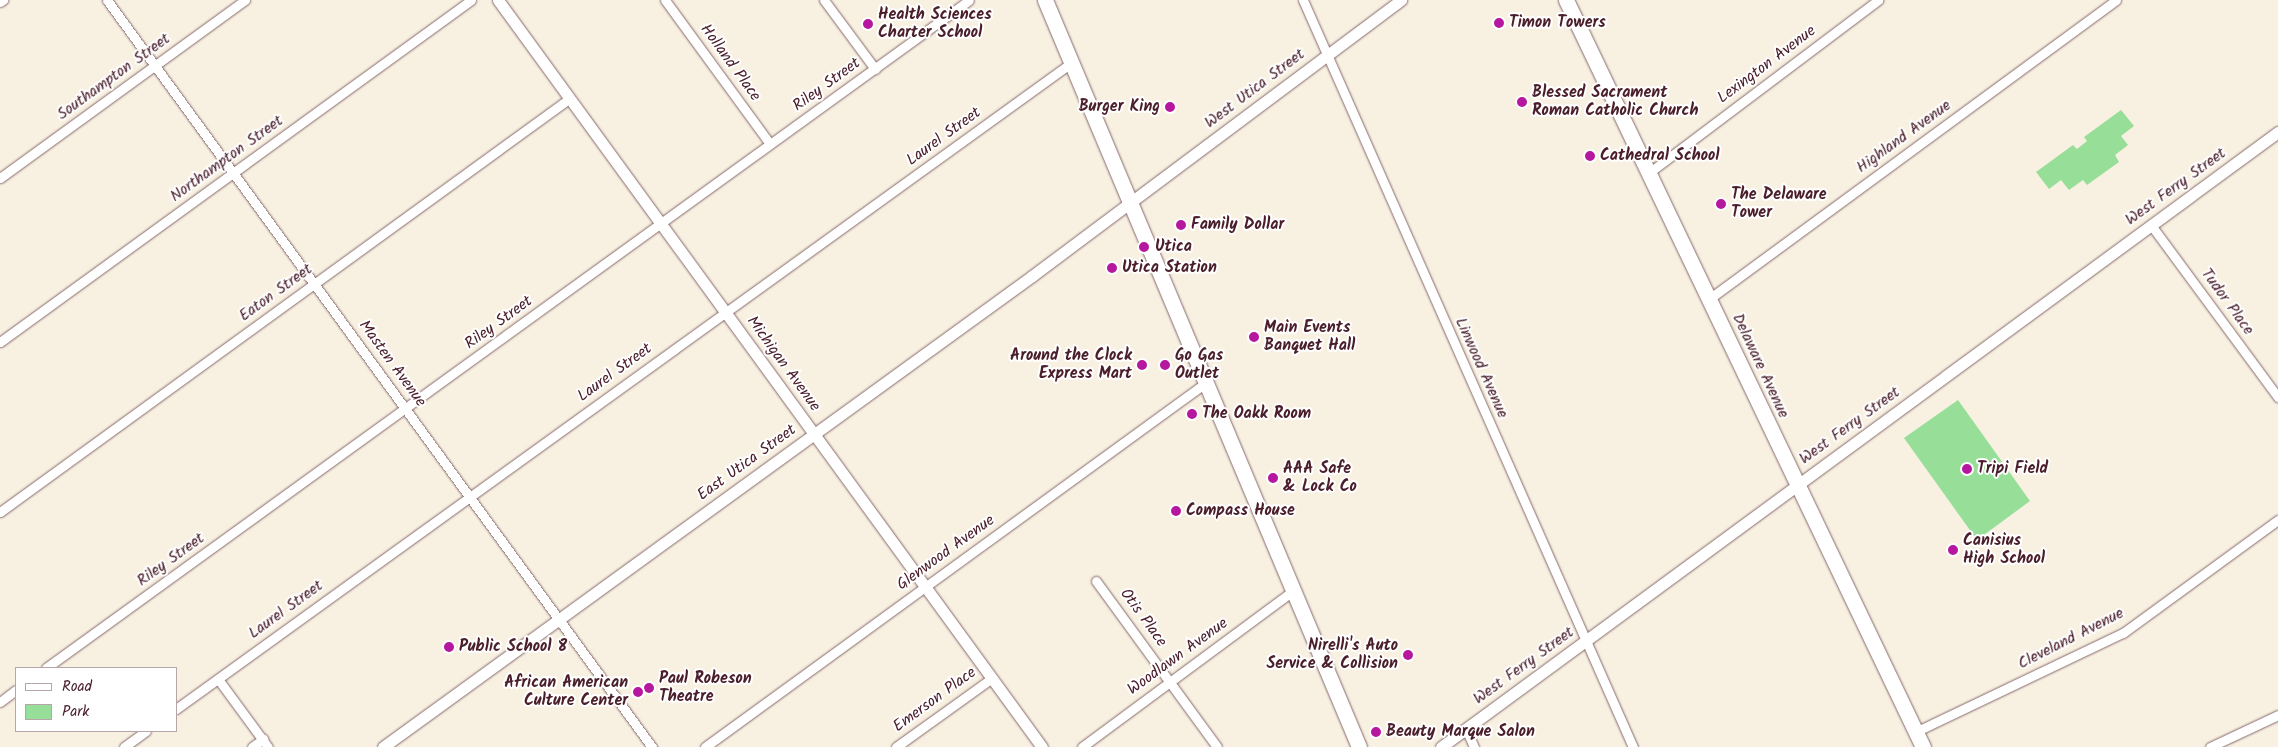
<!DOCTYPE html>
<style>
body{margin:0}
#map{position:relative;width:2278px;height:747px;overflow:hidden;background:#f8f1e2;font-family:Kalam,sans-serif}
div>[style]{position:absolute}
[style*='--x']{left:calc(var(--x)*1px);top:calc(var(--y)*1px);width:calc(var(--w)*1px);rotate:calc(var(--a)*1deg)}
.green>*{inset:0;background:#97de98}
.roads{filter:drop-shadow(0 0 1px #87686b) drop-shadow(0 0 1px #87686b)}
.minor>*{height:9px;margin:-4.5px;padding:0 4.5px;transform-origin:4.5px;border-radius:4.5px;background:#fff}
.tertiary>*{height:11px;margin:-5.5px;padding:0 5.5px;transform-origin:5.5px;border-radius:5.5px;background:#fff}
.primary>*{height:15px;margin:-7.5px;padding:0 7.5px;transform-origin:7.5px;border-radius:7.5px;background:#fff}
.dots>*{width:14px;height:14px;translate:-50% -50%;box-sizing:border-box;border:2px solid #fff;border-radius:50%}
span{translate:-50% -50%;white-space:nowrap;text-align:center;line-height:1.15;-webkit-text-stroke:4px #fff;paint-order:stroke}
.poi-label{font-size:16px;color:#4a1f2b;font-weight:700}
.left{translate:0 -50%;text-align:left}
.right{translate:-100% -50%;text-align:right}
.street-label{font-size:16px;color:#4a1f2b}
.legend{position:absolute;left:15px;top:667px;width:162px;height:65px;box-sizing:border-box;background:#fff;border:1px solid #b7a5aa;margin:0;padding:6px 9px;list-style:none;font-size:15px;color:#4a1f2b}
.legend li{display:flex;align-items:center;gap:10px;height:25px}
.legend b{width:25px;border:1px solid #b7a5aa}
</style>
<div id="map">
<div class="green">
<i style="clip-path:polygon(2121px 110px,2134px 126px,2121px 136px,2128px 145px,2115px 155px,2119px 162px,2087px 185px,2083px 180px,2069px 190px,2061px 180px,2049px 189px,2036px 172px,2073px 145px,2077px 149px,2087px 141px,2084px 137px)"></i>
<i style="clip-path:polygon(1958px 400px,2030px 501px,1977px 540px,1904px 438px)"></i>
</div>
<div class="roads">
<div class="minor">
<i style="--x:107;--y:0;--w:925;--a:53.89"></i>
<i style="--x:665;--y:0;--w:178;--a:53.9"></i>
<i style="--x:824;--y:0;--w:86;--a:53.5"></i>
<i style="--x:1303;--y:0;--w:817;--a:66.17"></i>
<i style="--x:0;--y:2;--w:4;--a:-34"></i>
<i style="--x:1650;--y:172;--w:286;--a:-37"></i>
<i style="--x:0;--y:178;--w:303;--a:-36"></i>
<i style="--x:2151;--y:225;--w:214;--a:53.6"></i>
<i style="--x:1709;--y:299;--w:505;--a:-36.3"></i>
<i style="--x:0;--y:342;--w:582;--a:-35.98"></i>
<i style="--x:0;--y:512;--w:704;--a:-35.99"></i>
<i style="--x:1096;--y:581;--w:205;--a:53.9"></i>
<i style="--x:46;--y:668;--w:1139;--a:-35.89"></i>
<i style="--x:218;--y:679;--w:84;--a:53.7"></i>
<i style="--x:0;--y:702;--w:20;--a:-37"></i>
<i style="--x:176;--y:709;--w:1104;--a:-35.82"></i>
<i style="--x:1466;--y:729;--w:20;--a:66"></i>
<i style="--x:1915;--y:732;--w:230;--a:-25.5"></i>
<i style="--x:2123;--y:633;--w:192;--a:-36.1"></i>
<i style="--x:124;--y:747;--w:27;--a:-36"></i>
<i style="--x:252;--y:747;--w:14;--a:-36"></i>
<i style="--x:705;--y:747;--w:617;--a:-36.03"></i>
<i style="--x:896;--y:747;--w:118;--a:-35.7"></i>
<i style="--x:1082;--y:747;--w:262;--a:-36.5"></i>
<i style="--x:2210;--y:747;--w:75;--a:-25.2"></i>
</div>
<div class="tertiary">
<i style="--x:498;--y:0;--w:924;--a:53.94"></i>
<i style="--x:383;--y:747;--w:802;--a:-35.97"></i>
<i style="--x:1032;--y:276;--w:461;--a:-36.8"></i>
<i style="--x:1441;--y:747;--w:1039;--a:-36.31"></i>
</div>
<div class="primary">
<i style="--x:1045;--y:0;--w:810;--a:67.2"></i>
<i style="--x:1566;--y:0;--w:828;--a:64.46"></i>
</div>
</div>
<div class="dots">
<i style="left:1499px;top:23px;background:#b5179e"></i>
<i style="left:868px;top:24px;background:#b5179e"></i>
<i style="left:1522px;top:102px;background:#b5179e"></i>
<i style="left:1170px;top:107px;background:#b5179e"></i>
<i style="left:1590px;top:156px;background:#b5179e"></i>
<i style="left:1721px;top:204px;background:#b5179e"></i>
<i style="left:1181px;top:225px;background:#b5179e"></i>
<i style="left:1144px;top:247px;background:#b5179e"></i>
<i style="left:1112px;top:268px;background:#b5179e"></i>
<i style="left:1254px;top:337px;background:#b5179e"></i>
<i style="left:1142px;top:365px;background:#b5179e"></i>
<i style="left:1165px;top:365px;background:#b5179e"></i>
<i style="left:1192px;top:414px;background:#b5179e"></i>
<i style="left:1967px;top:469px;background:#b5179e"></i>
<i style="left:1273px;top:478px;background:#b5179e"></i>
<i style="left:1176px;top:511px;background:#b5179e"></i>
<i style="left:1953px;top:550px;background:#b5179e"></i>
<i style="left:449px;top:647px;background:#b5179e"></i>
<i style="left:1408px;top:655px;background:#b5179e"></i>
<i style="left:649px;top:688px;background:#b5179e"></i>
<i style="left:638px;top:692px;background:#b5179e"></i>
<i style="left:1376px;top:732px;background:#b5179e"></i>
</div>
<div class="poi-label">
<span class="left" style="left:878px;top:24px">Health Sciences<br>Charter School</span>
<span class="left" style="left:1509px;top:23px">Timon Towers</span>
<span class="left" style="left:1532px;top:102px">Blessed Sacrament<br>Roman Catholic Church</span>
<span class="right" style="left:1160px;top:107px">Burger King</span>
<span class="left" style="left:1600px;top:156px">Cathedral School</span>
<span class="left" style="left:1731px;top:204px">The Delaware<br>Tower</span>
<span class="left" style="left:1191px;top:225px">Family Dollar</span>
<span class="left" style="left:1155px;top:247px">Utica</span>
<span class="left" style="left:1122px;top:268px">Utica Station</span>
<span class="left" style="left:1264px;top:337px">Main Events<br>Banquet Hall</span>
<span class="right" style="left:1132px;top:365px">Around the Clock<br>Express Mart</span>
<span class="left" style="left:1175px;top:365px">Go Gas<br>Outlet</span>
<span class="left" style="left:1202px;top:414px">The Oakk Room</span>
<span class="left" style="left:1283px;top:478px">AAA Safe<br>&amp; Lock Co</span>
<span class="left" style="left:1977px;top:469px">Tripi Field</span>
<span class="left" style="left:1186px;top:511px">Compass House</span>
<span class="left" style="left:1963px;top:550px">Canisius<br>High School</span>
<span class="right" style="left:1398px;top:655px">Nirelli's Auto<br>Service &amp; Collision</span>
<span class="left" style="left:459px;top:647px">Public School 8</span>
<span class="left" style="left:659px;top:688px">Paul Robeson<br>Theatre</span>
<span class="right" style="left:628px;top:692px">African American<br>Culture Center</span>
<span class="left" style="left:1386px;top:732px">Beauty Marque Salon</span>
</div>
<div class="street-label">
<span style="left:730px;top:63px;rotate:54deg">Holland Place</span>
<span style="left:1767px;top:65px;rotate:-37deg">Lexington Avenue</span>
<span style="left:114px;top:77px;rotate:-36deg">Southampton Street</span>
<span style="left:827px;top:85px;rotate:-36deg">Riley Street</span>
<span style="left:1255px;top:89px;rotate:-37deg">West Utica Street</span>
<span style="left:944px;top:137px;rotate:-36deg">Laurel Street</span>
<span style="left:1904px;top:137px;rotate:-36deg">Highland Avenue</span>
<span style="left:227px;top:159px;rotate:-36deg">Northampton Street</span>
<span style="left:2176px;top:187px;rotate:-36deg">West Ferry Street</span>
<span style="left:276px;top:293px;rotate:-36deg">Eaton Street</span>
<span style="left:2227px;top:302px;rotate:54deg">Tudor Place</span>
<span style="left:499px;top:323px;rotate:-36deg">Riley Street</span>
<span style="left:392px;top:364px;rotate:54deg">Masten Avenue</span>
<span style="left:783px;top:364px;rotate:54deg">Michigan Avenue</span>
<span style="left:1760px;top:366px;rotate:65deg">Delaware Avenue</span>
<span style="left:1481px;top:368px;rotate:66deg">Linwood Avenue</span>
<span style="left:615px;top:373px;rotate:-36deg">Laurel Street</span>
<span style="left:1850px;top:426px;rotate:-36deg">West Ferry Street</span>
<span style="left:747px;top:463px;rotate:-36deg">East Utica Street</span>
<span style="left:946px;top:553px;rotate:-36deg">Glenwood Avenue</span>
<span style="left:171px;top:560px;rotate:-36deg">Riley Street</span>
<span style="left:286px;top:610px;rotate:-36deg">Laurel Street</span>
<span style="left:1143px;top:618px;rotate:54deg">Otis Place</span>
<span style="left:2071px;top:639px;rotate:-27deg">Cleveland Avenue</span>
<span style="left:1178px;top:657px;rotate:-36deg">Woodlawn Avenue</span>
<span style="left:1524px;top:666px;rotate:-36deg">West Ferry Street</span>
<span style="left:935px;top:700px;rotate:-36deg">Emerson Place</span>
</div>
<ul class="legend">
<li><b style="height:6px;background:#fff"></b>Road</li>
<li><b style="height:14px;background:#97de98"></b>Park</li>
</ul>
</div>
